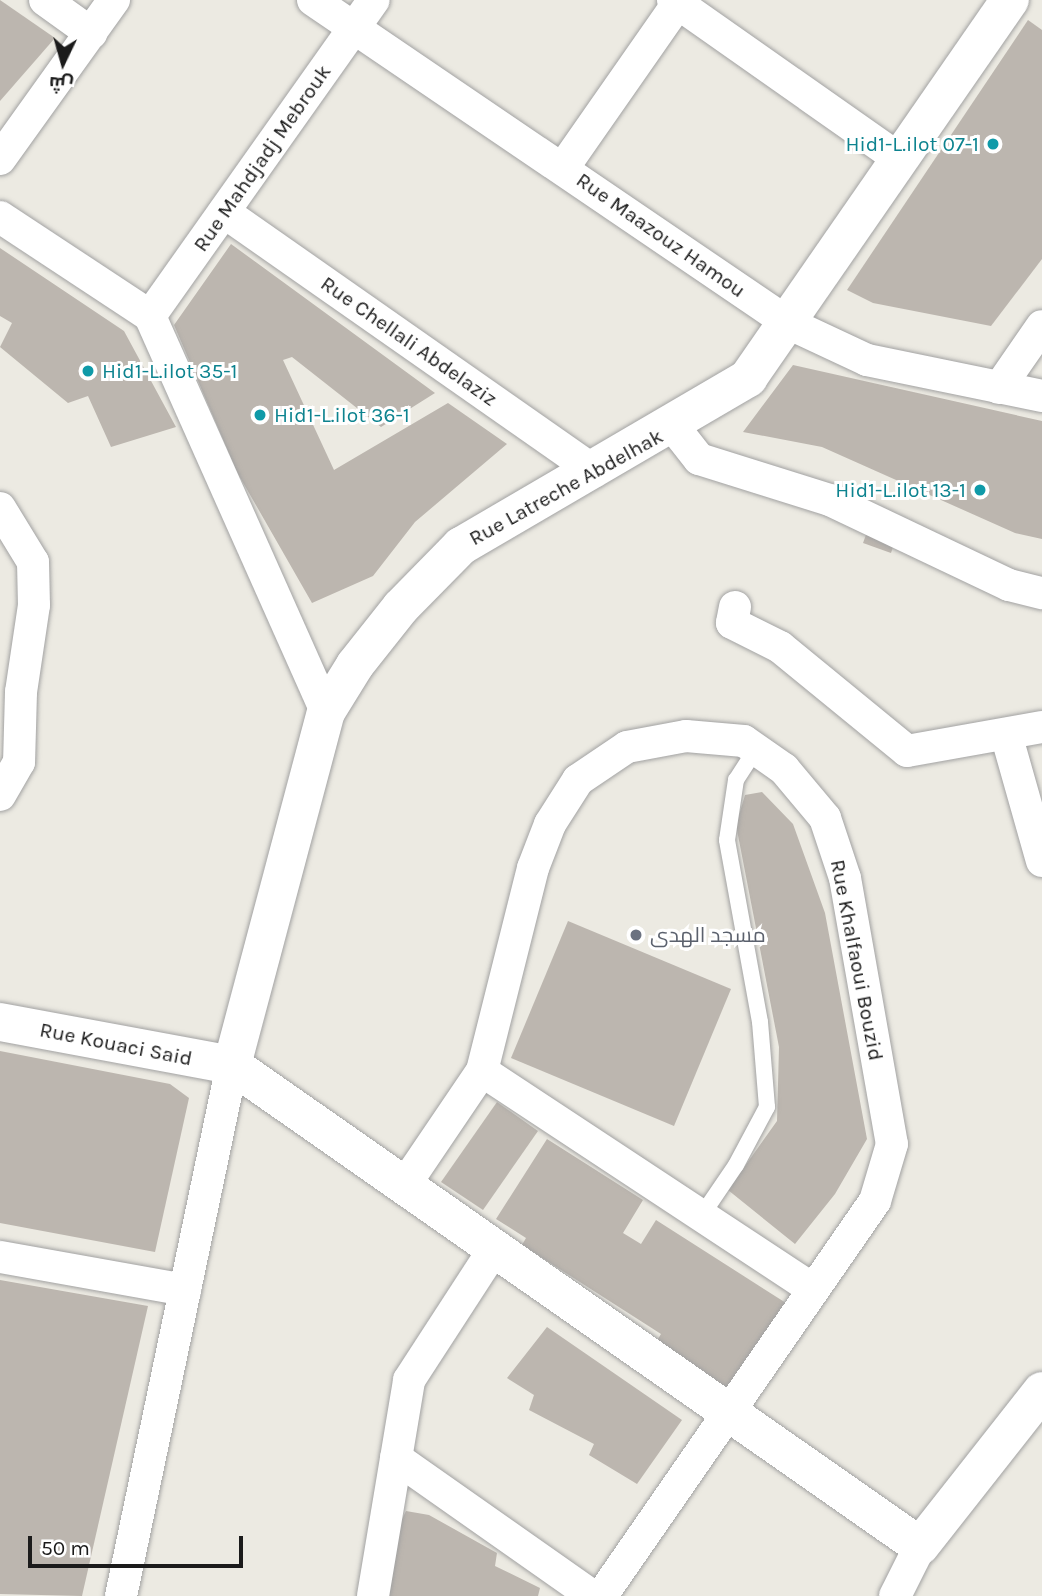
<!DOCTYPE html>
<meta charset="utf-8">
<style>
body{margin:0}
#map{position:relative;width:1042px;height:1596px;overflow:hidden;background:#eceae2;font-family:Karla,Cairo,sans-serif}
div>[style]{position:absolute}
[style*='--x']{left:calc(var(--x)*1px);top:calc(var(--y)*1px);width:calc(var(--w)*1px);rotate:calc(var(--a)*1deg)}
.building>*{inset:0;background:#bcb6af}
.roads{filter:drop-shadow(0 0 2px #a2a2a2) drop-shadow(0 0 2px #a2a2a2)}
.service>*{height:16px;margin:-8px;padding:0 8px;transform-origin:8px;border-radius:8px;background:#fff}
.minor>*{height:32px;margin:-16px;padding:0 16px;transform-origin:16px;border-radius:16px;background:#fff}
.tertiary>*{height:38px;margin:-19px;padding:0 19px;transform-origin:19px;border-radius:19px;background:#fff}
.dots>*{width:19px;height:19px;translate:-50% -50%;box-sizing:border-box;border:4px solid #fff;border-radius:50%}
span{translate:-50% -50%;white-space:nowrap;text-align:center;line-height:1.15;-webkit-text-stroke:6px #fff;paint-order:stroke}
.culture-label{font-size:21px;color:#0d838f}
.right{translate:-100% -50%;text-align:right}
.left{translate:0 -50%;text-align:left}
.street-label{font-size:21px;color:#1b1b1b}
.worship-label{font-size:21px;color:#5b616d}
.north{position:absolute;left:28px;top:28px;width:70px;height:70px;-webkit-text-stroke:5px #fff;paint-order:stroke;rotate:185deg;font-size:19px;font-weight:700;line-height:28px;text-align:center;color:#1b1b1b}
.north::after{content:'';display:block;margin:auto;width:24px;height:32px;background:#1b1b1b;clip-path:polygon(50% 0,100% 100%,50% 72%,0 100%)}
.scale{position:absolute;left:28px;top:1536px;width:215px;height:32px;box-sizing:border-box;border:4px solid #1b1b1b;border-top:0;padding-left:9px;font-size:21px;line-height:24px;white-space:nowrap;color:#1b1b1b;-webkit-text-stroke:5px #fff;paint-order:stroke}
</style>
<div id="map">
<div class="building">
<i style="clip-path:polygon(0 0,55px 38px,0 101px)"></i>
<i style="clip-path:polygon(1028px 20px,1042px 30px,1042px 259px,991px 326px,873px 303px,847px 290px)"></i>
<i style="clip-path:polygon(231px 244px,435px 393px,381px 427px,292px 357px,283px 360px,334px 470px,448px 403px,507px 444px,415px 522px,373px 576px,312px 603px,237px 472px,174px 325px)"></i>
<i style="clip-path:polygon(0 248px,124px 331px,176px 427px,111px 447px,88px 396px,68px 403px,0 347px,12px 323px,0 316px)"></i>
<i style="clip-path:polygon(793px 365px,1042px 421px,1042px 539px,1015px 533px,822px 447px,743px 432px)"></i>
<i style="clip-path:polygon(867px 532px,895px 541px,891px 553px,863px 543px)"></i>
<i style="clip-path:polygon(762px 792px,793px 824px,825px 913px,867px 1139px,835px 1194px,795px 1244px,728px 1190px,777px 1121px,779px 1047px,736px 825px,745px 795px)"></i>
<i style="clip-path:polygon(568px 921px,731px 989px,674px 1126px,511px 1058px)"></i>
<i style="clip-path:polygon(0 1051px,170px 1084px,189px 1098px,155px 1252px,0 1223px)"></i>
<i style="clip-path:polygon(497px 1102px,538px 1131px,483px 1210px,441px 1182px)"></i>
<i style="clip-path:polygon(547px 1139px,643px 1200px,623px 1233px,641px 1244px,656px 1220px,786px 1303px,729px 1391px,655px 1344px,661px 1334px,522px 1245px,526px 1238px,496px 1219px)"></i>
<i style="clip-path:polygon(0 1280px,148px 1306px,82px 1596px,0 1594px)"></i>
<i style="clip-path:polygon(547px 1327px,682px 1420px,637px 1484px,589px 1455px,594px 1444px,529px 1410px,534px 1395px,507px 1378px)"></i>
<i style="clip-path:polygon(406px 1511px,429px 1515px,497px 1553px,495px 1566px,540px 1588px,538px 1596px,381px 1596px,398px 1527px)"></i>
</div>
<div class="roads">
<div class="service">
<i style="--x:702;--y:1215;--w:60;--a:-55.8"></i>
<i style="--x:736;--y:1165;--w:66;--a:-61.9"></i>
<i style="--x:767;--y:1107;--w:85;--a:-94.7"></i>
<i style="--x:760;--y:1022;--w:185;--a:-100.3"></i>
<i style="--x:727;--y:840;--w:61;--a:-81.5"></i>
<i style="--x:736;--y:780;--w:37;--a:-57"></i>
</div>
<div class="minor">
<i style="--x:45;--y:0;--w:57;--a:35.7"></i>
<i style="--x:313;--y:0;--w:577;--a:34.19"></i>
<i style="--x:790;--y:324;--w:85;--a:25.1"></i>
<i style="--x:867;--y:360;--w:179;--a:11.6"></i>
<i style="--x:673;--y:0;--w:279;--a:35.1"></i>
<i style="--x:0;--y:159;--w:196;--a:-54.4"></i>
<i style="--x:563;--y:168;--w:201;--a:-55.1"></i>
<i style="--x:224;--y:212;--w:452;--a:35"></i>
<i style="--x:0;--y:217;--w:180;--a:33.4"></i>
<i style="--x:150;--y:316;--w:433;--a:66"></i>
<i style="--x:150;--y:316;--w:387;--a:-54.7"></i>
<i style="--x:999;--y:388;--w:75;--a:-55.3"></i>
<i style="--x:673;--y:426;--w:42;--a:51.8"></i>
<i style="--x:699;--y:459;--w:137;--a:17.4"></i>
<i style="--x:830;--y:500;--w:198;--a:25.4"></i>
<i style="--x:1009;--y:585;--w:34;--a:14"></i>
<i style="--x:0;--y:508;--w:63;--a:58.6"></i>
<i style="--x:33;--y:562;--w:43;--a:88.7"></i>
<i style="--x:34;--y:605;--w:88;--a:98.5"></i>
<i style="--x:21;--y:692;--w:70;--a:91.6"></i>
<i style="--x:19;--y:762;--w:38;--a:120"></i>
<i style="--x:735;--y:607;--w:16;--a:101"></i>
<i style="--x:732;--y:623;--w:54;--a:26.6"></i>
<i style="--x:780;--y:647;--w:164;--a:39.3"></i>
<i style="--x:907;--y:751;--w:137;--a:-10.1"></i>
<i style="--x:1006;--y:734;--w:132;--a:74.2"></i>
<i style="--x:482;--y:1071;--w:396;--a:33.4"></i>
<i style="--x:404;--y:1186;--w:139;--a:-55.9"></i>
<i style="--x:482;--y:1071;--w:209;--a:-75.9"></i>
<i style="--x:533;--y:868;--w:47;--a:-68.9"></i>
<i style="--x:550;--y:824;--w:52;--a:-57.5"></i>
<i style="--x:578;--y:780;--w:59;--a:-34"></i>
<i style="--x:627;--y:747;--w:60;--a:-10.6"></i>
<i style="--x:686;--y:736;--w:58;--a:4.9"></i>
<i style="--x:744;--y:741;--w:49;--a:35"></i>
<i style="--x:784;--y:769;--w:64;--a:50.1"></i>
<i style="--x:825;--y:818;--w:63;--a:71.6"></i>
<i style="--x:845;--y:878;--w:270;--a:80"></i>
<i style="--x:892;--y:1144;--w:59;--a:106.6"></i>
<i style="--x:875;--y:1201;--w:481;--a:124.7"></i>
<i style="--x:0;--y:1257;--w:188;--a:10.1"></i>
<i style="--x:396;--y:1458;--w:240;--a:35.1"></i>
<i style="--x:121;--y:1596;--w:542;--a:-78.19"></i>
<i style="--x:373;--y:1596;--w:219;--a:-80.5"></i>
<i style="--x:409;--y:1380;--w:156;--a:-57"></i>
<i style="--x:895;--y:1596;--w:56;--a:-63.4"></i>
</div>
<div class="tertiary">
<i style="--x:0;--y:1022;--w:236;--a:10.5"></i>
<i style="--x:232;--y:1065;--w:839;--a:34.96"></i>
<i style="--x:920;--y:1546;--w:197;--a:-51.8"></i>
<i style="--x:232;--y:1065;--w:365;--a:-75.1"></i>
<i style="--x:326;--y:712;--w:55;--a:-58.3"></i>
<i style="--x:355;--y:665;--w:74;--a:-51.6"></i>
<i style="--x:401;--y:607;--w:86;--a:-45.5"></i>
<i style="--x:461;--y:546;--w:333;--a:-30.3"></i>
<i style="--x:748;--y:378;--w:460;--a:-55.3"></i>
</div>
</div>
<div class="dots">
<i style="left:993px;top:144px;background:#0f9aa8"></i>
<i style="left:88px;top:371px;background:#0f9aa8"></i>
<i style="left:260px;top:415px;background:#0f9aa8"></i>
<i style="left:980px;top:490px;background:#0f9aa8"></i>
<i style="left:636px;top:935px;background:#6b7280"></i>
</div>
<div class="culture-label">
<span class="right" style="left:979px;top:144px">Hid1-L.ilot 07-1</span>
<span class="left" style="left:102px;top:371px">Hid1-L.ilot 35-1</span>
<span class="left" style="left:274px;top:415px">Hid1-L.ilot 36-1</span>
<span class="right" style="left:966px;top:490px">Hid1-L.ilot 13-1</span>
</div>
<div class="street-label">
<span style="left:262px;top:158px;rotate:-55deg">Rue Mahdjadj Mebrouk</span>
<span style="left:661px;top:235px;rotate:35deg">Rue Maazouz Hamou</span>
<span style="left:409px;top:341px;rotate:35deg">Rue Chellali Abdelaziz</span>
<span style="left:566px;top:487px;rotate:-29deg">Rue Latreche Abdelhak</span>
<span style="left:857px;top:960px;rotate:79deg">Rue Khalfaoui Bouzid</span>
<span style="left:116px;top:1044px;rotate:11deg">Rue Kouaci Said</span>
</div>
<div class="worship-label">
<span class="left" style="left:650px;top:935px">مسجد الهدى</span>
</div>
<div class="north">ش</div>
<div class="scale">50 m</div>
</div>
